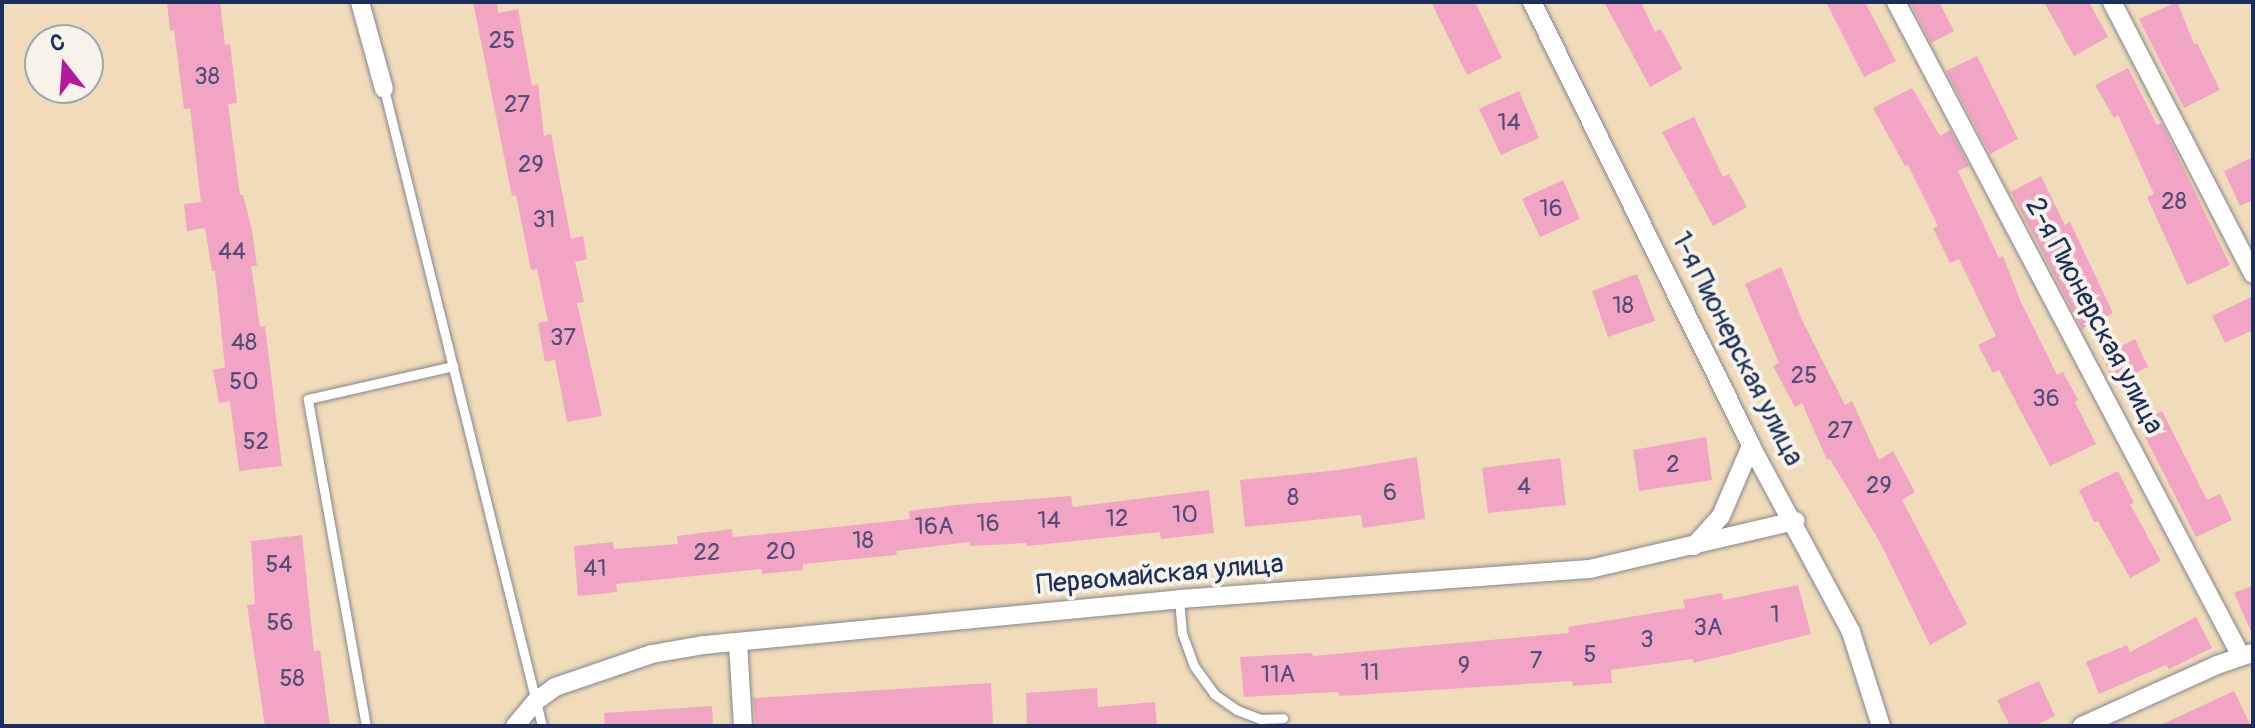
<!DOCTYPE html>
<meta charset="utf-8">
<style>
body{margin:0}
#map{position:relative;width:2255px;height:728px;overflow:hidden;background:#f0dcba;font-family:Pangolin,sans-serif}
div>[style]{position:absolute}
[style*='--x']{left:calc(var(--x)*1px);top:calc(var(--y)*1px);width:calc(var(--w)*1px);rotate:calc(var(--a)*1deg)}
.building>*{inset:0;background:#f2a4c5}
.roads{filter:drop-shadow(0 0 2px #86868c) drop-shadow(0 0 2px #86868c)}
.service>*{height:9px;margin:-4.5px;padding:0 4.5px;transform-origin:4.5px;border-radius:4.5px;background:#fff}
.minor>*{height:18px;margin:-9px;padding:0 9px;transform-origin:9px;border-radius:9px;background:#fff}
span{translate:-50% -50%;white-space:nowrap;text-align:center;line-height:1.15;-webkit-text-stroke:8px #f7f3e8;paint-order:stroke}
.number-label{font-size:24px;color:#514c78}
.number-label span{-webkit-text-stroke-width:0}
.street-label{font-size:28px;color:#1b2f5e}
.frame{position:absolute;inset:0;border:4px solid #1b2f5e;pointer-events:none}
.north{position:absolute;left:24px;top:24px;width:80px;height:80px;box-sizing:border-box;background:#f7f3e8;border:2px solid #9fa5b1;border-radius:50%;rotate:343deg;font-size:22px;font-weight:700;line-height:32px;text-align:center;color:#1b2f5e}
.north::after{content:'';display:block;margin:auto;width:28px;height:36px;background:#b5179e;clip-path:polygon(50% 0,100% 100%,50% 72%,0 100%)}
</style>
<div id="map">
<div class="building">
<i style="clip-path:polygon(167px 2px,220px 2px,225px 45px,230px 44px,237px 103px,228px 104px,240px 195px,243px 195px,252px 230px,257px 266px,251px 266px,260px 327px,265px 326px,282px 466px,239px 471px,230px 401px,219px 403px,213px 370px,225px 367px,215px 271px,212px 271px,205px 228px,187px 231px,184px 204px,201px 202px,190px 108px,184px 109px,174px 30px,170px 31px)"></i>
<i style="clip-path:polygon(473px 2px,497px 2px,498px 13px,518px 9px,532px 86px,538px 84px,544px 136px,551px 134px,571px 239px,583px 236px,587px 259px,575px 262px,584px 302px,577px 303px,602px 416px,567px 422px,555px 360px,545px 362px,538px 323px,548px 321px,537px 269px,531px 270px,516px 195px,512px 196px)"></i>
<i style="clip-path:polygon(1431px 2px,1475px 2px,1502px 58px,1467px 75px)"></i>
<i style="clip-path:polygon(1604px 2px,1641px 2px,1655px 32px,1661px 29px,1682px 69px,1650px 87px)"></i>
<i style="clip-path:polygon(1826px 2px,1865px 2px,1896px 61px,1864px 77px)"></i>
<i style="clip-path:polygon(1910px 2px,1939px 2px,1954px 31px,1931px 43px)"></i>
<i style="clip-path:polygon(2044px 2px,2089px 2px,2108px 37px,2074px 56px)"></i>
<i style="clip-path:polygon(2177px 2px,2194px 44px,2197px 43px,2220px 90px,2184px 108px,2139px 19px)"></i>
<i style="clip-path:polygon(1977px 56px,2018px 139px,1990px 154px,1946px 71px)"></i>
<i style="clip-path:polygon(2128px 68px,2157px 125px,2161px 123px,2170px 140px,2230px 265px,2187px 285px,2147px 197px,2154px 194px,2118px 115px,2114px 118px,2095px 85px)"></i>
<i style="clip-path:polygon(1912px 88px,1940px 136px,1950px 130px,1969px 166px,1958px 171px,1999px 258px,2003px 256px,2020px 300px,2057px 375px,2063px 372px,2078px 400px,2075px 402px,2096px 444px,2050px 466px,1999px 370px,1993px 373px,1978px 345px,1996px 336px,1959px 259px,1950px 263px,1933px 228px,1938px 226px,1908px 165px,1905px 166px,1873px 108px)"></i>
<i style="clip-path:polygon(1519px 91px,1539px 138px,1501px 155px,1479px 109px)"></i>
<i style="clip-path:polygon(1694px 117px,1723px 177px,1729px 174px,1747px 207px,1713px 226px,1662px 132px)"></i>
<i style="clip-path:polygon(2253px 157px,2253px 200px,2240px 206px,2224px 171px)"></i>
<i style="clip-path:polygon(2041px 176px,2065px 225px,2070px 222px,2113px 313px,2082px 329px,2011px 192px)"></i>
<i style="clip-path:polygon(1563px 180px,1580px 219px,1540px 237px,1522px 199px)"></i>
<i style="clip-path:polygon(1781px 267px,1802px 320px,1845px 405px,1852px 401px,1879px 460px,1893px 451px,1915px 492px,1902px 500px,1967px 624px,1930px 645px,1881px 544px,1830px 459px,1827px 460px,1802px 403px,1795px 407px,1773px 366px,1779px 363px,1745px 284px)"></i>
<i style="clip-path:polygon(1637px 274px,1655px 321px,1608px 337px,1592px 291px)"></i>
<i style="clip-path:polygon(2253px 296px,2253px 330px,2225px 343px,2212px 316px)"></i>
<i style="clip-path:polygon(2135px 339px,2148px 367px,2114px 383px,2102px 356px)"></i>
<i style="clip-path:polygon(2162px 411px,2207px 500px,2220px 494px,2232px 520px,2196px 537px,2138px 423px)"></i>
<i style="clip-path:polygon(1706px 437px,1712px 480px,1639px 491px,1633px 450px)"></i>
<i style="clip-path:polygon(1417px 457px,1425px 519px,1363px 528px,1361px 515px,1245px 527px,1240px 480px,1339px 470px)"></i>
<i style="clip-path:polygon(1560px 458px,1566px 505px,1488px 513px,1482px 468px)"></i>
<i style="clip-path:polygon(2118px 471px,2134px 503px,2130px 504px,2161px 561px,2130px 578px,2098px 521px,2094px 522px,2079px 490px)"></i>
<i style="clip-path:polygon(1209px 490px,1214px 533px,1161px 539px,1160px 532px,1027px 546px,1026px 543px,970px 546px,969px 542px,896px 551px,897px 555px,803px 564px,803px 570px,762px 574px,762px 569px,616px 584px,617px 592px,578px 596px,574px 546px,613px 542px,614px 549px,678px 544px,677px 536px,732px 529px,733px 537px,799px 531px,910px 519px,909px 511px,955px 505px,1071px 496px,1073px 507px)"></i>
<i style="clip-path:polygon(302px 535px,314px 651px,320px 650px,330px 726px,265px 726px,247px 605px,255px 604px,251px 541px)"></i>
<i style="clip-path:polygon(1798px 585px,1811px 634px,1694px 663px,1693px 659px,1611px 670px,1612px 683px,1573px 686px,1572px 681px,1339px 696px,1338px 692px,1244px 697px,1240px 657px,1312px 653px,1313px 656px,1569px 633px,1568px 627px,1685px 608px,1683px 600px,1722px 593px,1723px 600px)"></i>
<i style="clip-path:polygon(2253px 586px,2253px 636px,2234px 593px)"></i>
<i style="clip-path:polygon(2196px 617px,2212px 648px,2169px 669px,2166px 665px,2099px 694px,2086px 662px,2127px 645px,2130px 652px)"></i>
<i style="clip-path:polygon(2039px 681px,2055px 716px,2034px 726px,2010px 726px,1997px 700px)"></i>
<i style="clip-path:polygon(991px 683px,993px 726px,756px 726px,753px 698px)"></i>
<i style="clip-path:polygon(1097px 688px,1098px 707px,1155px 702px,1157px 726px,1027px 726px,1026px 693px)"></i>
<i style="clip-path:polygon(2234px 691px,2251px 726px,2158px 726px)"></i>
<i style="clip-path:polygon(712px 706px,713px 726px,605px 726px,604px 713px)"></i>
</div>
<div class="roads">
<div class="service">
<i style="--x:384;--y:89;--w:656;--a:76.07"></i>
<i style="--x:1179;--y:599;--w:34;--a:85"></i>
<i style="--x:1182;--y:633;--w:35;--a:70"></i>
<i style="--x:1194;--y:666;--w:34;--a:54"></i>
<i style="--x:1214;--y:694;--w:28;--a:35"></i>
<i style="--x:1237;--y:710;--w:25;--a:21"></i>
<i style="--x:1260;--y:719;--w:23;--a:-2"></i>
<i style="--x:366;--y:726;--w:332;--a:-100.1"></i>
<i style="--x:308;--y:399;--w:149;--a:-12.8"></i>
</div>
<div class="minor">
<i style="--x:360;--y:2;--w:90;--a:74.6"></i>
<i style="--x:1532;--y:2;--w:495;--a:63.7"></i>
<i style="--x:1751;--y:446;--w:211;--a:61.7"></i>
<i style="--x:1851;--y:632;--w:99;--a:72.3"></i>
<i style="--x:1896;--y:2;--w:739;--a:62.19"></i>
<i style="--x:2112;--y:2;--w:306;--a:62.6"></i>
<i style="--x:1694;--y:546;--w:40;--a:-48"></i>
<i style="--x:1721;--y:516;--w:76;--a:-66.8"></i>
<i style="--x:738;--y:643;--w:83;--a:86.6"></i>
<i style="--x:515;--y:726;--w:33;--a:-50"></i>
<i style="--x:536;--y:701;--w:24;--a:-36"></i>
<i style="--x:555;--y:687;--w:102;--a:-18.8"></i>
<i style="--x:652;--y:654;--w:53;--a:-9.8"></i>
<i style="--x:704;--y:645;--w:477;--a:-5.5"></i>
<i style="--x:1179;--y:599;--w:412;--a:-4.2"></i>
<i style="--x:1590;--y:569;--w:211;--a:-13.2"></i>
<i style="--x:2082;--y:726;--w:148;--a:-24.3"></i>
<i style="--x:2217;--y:665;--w:37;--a:-19"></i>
</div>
</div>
<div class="number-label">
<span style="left:502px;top:41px">25</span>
<span style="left:207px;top:77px">38</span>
<span style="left:517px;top:105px">27</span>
<span style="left:1509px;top:123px">14</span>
<span style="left:531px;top:165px">29</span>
<span style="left:2174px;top:202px">28</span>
<span style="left:1551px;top:209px">16</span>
<span style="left:544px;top:220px">31</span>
<span style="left:232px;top:252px">44</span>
<span style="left:1623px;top:306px">18</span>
<span style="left:563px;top:338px">37</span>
<span style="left:244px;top:343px">48</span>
<span style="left:1804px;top:376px">25</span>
<span style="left:244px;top:382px">50</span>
<span style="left:2046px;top:399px">36</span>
<span style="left:1840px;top:431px">27</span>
<span style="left:256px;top:442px">52</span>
<span style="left:1673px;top:465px">2</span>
<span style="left:1879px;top:486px">29</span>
<span style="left:1524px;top:487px">4</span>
<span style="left:1390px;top:493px">6</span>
<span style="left:1293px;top:498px">8</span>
<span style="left:1185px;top:515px">10</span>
<span style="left:1117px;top:519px">12</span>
<span style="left:1049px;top:521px">14</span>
<span style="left:988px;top:524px">16</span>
<span style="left:934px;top:527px">16А</span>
<span style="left:863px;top:541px">18</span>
<span style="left:781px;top:552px">20</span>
<span style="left:707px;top:553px">22</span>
<span style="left:279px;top:565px">54</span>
<span style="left:595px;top:569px">41</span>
<span style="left:1775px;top:615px">1</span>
<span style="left:280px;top:623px">56</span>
<span style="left:1708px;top:628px">3А</span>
<span style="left:1647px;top:640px">3</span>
<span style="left:1590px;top:655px">5</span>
<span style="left:1536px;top:661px">7</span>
<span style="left:1464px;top:666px">9</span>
<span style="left:1370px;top:673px">11</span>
<span style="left:1278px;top:675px">11А</span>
<span style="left:292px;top:679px">58</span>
</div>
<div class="street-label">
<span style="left:2094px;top:316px;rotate:62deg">2-я Пионерская улица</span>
<span style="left:1737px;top:349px;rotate:63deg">1-я Пионерская улица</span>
<span style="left:1160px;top:575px;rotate:-5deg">Первомайская улица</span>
</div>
<div class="frame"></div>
<div class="north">С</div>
</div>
